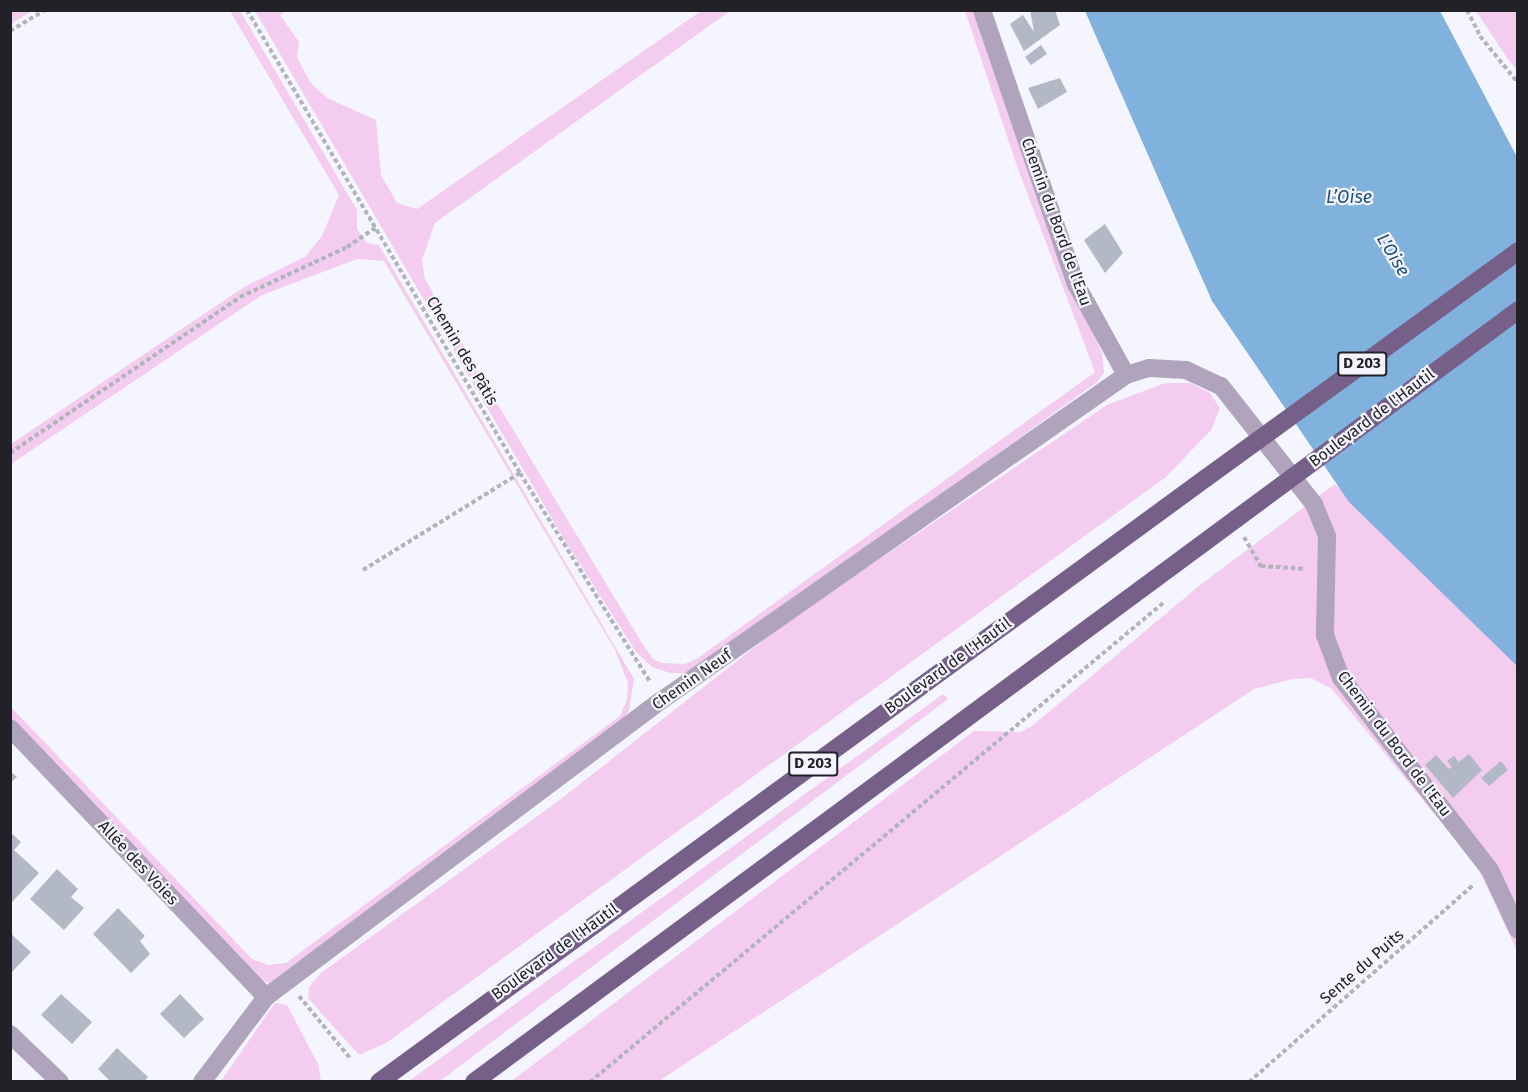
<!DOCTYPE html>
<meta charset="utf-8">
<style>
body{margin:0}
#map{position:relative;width:1528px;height:1092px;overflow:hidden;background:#f5f5ff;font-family:"Fira Sans",sans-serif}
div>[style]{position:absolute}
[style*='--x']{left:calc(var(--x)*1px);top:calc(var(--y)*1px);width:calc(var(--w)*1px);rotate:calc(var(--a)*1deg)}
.green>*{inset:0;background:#f3ccef}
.water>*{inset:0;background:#81b1dd}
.building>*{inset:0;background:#b2b8c6}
.path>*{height:4px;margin-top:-2px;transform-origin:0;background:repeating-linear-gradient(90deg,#b3b3bb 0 4.5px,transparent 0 7.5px)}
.minor>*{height:18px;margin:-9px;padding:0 9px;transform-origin:9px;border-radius:9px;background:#b0a4bc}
.major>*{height:18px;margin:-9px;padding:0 9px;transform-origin:9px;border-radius:9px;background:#76608a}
.major-bridge>*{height:18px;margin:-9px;padding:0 9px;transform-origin:9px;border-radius:9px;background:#76608a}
span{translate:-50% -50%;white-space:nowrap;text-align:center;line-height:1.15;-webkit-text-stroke:4.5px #f5f5ff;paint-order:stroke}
.shield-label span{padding:2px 4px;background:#f5f5ff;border:2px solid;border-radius:4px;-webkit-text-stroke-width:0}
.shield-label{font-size:15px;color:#212127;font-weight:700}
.street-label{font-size:16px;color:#212127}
.water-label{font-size:18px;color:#1c4f7a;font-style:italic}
.frame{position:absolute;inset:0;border:12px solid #212127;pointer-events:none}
</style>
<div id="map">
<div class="green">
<i style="clip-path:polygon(11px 10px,32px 10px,32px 11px,11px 24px)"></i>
<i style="clip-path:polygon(230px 11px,240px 11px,357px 210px,357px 229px,367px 243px,379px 245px,634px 679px,629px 711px,621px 722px,269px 983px,259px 980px,11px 720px,10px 706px,252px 959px,268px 965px,286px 963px,620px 716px,627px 700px,628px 683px,615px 650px,384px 261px,357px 259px,262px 295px,11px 464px,11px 444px,244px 287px,305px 257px,322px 236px,339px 195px)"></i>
<i style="clip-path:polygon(255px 11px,285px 11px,280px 15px,299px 42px,297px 58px,311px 83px,327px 98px,376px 120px,381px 175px,397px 203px,417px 209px,701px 11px,730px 11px,435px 223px,422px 260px,425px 279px,480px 375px,642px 643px,653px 659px,662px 663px,685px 664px,698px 658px,1095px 372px,1017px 166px,965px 11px,974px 11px,1068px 279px,1102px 353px,1104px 373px,1097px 382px,707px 664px,687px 673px,670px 673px,652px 667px,636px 652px,564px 539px)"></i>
<i style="clip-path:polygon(1476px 11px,1517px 11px,1517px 70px,1507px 58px)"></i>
<i style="clip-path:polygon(1165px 383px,1191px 383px,1210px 393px,1220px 408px,1211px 430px,1166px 477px,386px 1043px,359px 1055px,308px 998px,309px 987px,321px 973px,557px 802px,788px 621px,1107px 405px)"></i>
<i style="clip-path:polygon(1335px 484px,1517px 666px,1517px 951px,1477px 866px,1331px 688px,1311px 678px,1292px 679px,1254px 689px,659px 1081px,510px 1082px,974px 731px,1021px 732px,1032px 726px,1200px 585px)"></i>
<i style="clip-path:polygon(943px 694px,948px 699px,440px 1081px,409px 1081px)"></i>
<i style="clip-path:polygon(275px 1003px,287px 1005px,318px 1064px,321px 1081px,221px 1081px)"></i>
</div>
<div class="water">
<i style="clip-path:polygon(1085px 11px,1440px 11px,1517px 157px,1517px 666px,1349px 502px,1212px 301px)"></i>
</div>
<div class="building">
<i style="clip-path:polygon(1030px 10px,1055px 10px,1060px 25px,1024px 51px,1010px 24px,1023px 15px,1034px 32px)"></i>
<i style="clip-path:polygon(1041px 45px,1047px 54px,1031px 65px,1025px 57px)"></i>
<i style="clip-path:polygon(1060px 78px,1067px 92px,1038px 109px,1028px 88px)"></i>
<i style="clip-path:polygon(1105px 224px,1123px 253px,1105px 273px,1084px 240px)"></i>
<i style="clip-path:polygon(1469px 754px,1482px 770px,1453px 798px,1425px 765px,1436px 755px,1449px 769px,1452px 767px,1447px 761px,1454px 756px,1459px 762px)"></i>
<i style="clip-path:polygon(1501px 761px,1508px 770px,1489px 786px,1481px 778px)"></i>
<i style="clip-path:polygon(10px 771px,17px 777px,10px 783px)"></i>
<i style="clip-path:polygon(10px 832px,21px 842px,14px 850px,39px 873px,12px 902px)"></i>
<i style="clip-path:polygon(57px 869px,78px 889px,71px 897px,84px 908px,64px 930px,30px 899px)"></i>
<i style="clip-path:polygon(118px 908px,145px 936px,140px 941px,150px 954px,131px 973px,93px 934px)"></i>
<i style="clip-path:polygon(10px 933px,31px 952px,10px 974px)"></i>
<i style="clip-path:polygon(61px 994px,92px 1022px,72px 1044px,41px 1015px)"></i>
<i style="clip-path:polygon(180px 994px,204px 1019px,184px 1038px,160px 1014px)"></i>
<i style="clip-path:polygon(117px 1048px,148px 1077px,144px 1082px,111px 1082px,98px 1069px)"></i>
</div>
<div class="path">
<i style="--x:247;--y:10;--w:537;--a:59.48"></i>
<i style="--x:520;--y:473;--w:246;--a:58.1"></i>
<i style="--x:1467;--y:10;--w:29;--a:63"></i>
<i style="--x:1480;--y:36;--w:60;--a:51"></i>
<i style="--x:10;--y:31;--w:41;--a:-31"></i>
<i style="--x:10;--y:453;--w:278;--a:-34.1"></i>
<i style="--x:240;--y:297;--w:118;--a:-25"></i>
<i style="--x:347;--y:247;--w:34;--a:-34"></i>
<i style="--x:1244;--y:537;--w:34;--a:60"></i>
<i style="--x:1261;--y:566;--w:45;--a:3.8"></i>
<i style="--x:363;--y:570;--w:185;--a:-31.7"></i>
<i style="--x:299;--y:996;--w:80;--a:50.6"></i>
<i style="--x:590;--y:1082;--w:747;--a:-39.89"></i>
<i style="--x:1249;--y:1082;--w:300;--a:-41.3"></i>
</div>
<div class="minor">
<i style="--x:982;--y:10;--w:290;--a:71.1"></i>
<i style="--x:1076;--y:284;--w:104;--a:61.2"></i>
<i style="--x:10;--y:728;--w:371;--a:46.4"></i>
<i style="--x:10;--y:1034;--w:69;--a:43.8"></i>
<i style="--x:202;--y:1082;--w:106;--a:-53"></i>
<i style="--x:266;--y:997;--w:495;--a:-36.9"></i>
<i style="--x:662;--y:700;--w:566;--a:-35.01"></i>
<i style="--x:1126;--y:375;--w:24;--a:-17"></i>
<i style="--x:1149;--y:368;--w:37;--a:3"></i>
<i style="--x:1186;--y:370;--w:38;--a:25"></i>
<i style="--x:1221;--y:386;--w:150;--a:51.8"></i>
<i style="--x:1314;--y:504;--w:35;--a:68"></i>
<i style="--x:1327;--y:537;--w:98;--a:91.2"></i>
<i style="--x:1325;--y:635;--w:46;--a:69.6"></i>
<i style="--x:1341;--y:678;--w:243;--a:52.2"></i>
<i style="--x:1490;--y:870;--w:66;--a:65"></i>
</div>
<div class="major">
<i style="--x:379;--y:1082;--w:1024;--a:-36.14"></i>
<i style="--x:474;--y:1082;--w:947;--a:-36.46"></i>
</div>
<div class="major-bridge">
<i style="--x:1206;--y:478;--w:386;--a:-36"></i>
<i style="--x:1236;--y:519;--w:351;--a:-36.5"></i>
</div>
<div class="shield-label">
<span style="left:1362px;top:364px">D 203</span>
<span style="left:813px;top:764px">D 203</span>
</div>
<div class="street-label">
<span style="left:1056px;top:222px;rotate:70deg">Chemin du Bord de l'Eau</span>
<span style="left:462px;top:351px;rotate:59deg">Chemin des Pâtis</span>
<span style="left:1372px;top:418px;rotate:-37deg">Boulevard de l'Hautil</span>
<span style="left:948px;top:666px;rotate:-36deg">Boulevard de l'Hautil</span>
<span style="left:692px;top:680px;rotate:-35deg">Chemin Neuf</span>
<span style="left:1394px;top:744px;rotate:53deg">Chemin du Bord de l'Eau</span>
<span style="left:138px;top:863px;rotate:47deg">Allée des Voies</span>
<span style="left:555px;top:952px;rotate:-36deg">Boulevard de l'Hautil</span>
<span style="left:1362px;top:967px;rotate:-41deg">Sente du Puits</span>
</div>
<div class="water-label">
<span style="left:1349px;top:197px">L’Oise</span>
<span style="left:1393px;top:255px;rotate:59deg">L'Oise</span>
</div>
<div class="frame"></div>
</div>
